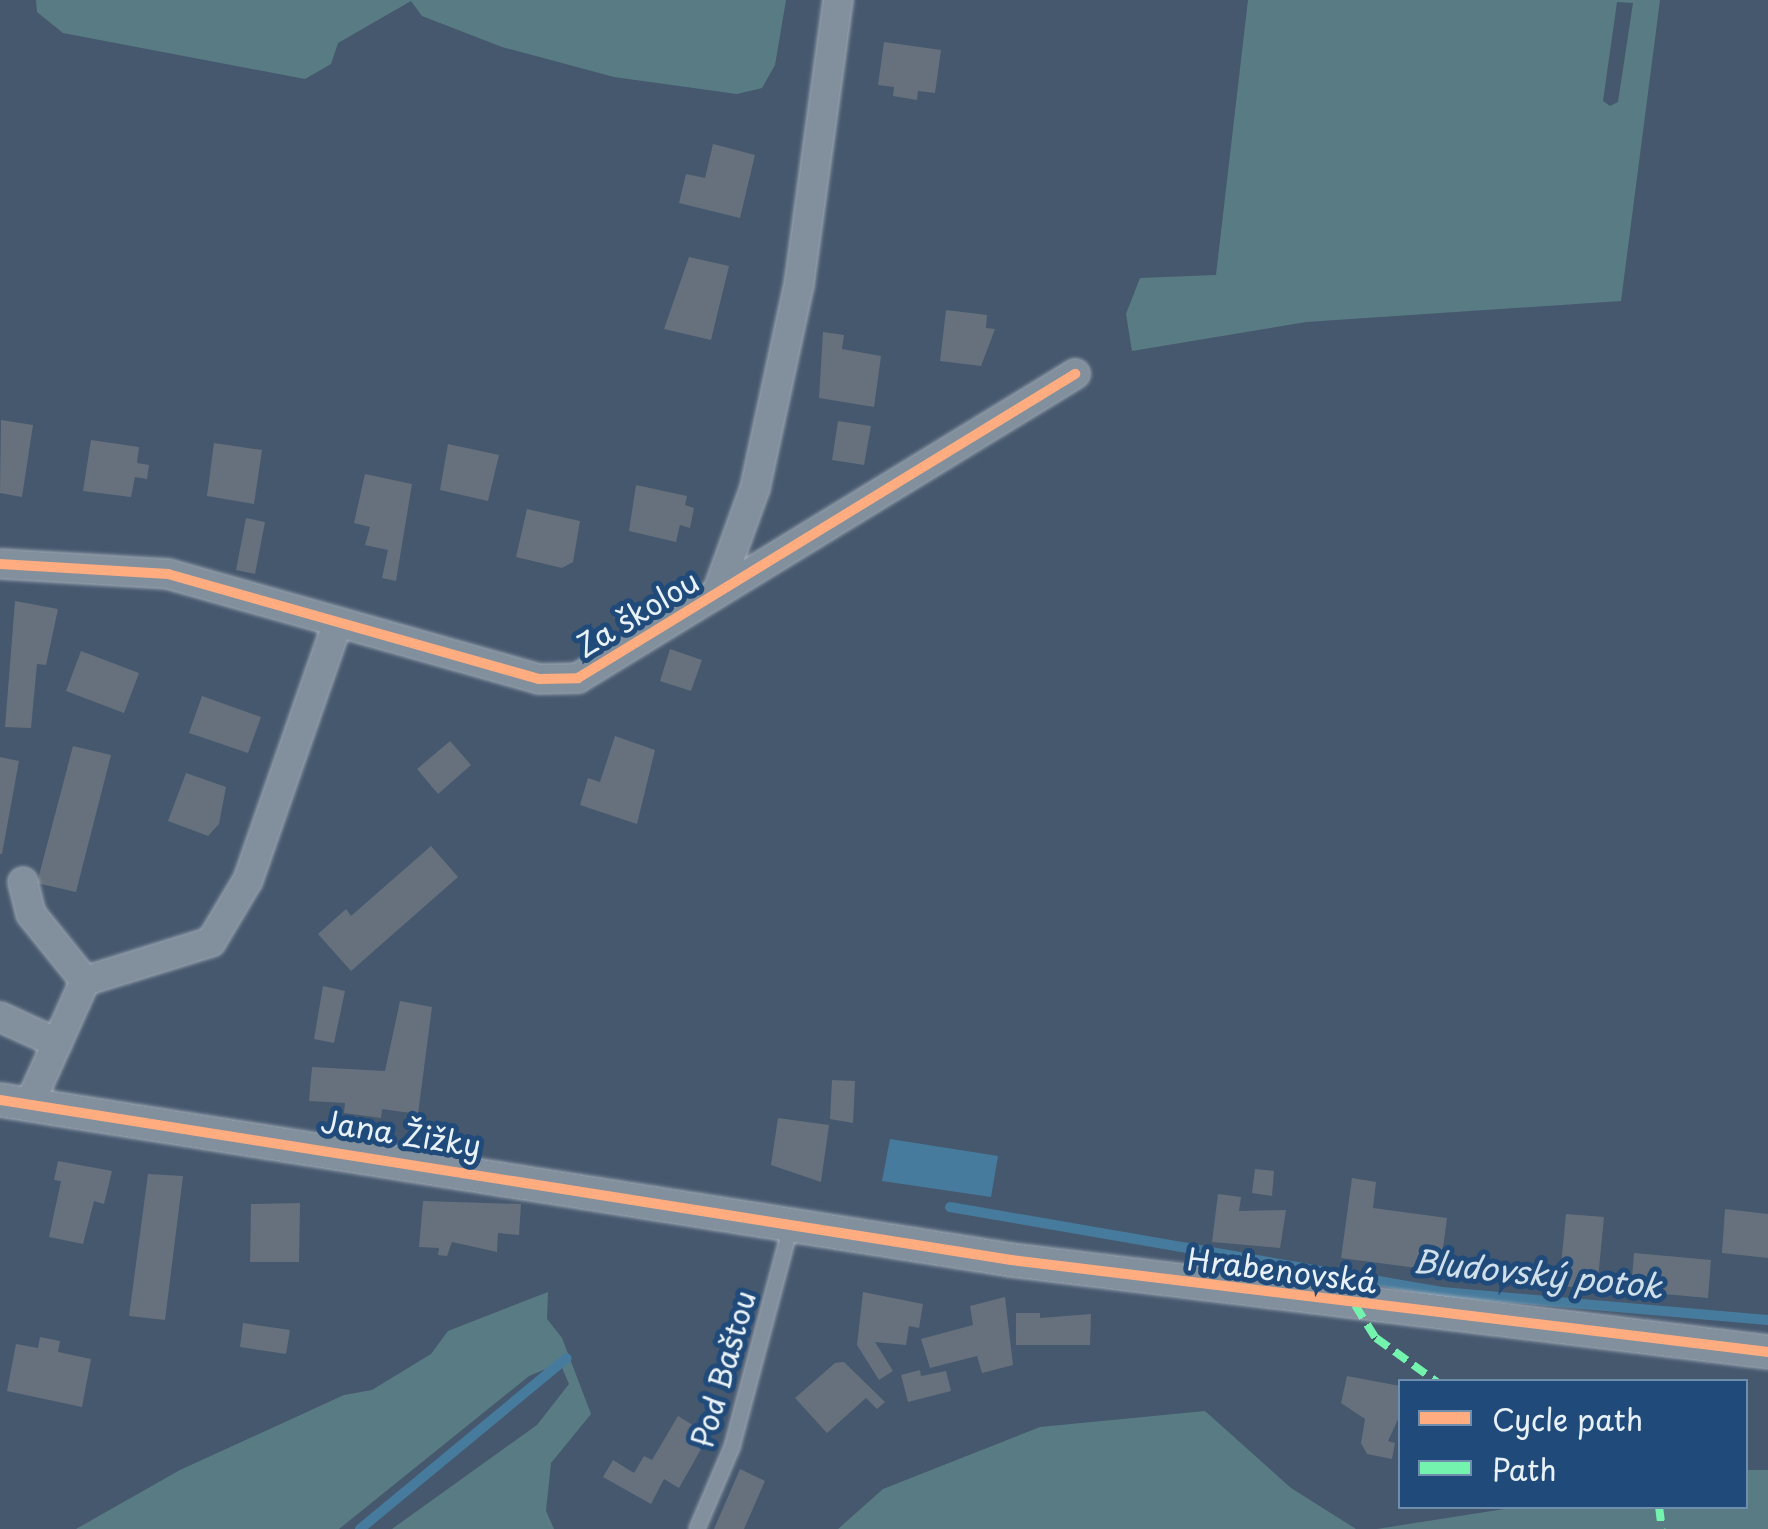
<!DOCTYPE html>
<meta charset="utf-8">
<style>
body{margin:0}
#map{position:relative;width:1768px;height:1529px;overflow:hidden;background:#46586e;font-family:"Playpen Sans",sans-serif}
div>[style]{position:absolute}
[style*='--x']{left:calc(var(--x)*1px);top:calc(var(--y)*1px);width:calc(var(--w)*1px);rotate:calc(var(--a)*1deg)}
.green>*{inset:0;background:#597c84}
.water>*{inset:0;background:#477b9d}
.stream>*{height:10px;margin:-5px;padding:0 5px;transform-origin:5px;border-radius:5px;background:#477b9d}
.building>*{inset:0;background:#66717d}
.roads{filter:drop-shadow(0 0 2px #a2acb7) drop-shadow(0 0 2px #a2acb7)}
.service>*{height:14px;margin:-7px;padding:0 7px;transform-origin:7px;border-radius:7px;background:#828f9c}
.minor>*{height:28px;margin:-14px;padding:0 14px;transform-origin:14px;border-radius:14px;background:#828f9c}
.tertiary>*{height:32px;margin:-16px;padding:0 16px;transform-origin:16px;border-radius:16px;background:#828f9c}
.quiet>*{height:8px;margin-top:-4px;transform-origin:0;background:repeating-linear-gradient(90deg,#73f3ae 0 15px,transparent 0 23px)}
.cycleway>*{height:10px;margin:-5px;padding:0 5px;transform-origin:5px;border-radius:5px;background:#ffac80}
span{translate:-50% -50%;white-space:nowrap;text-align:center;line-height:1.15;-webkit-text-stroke:10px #1f4a7a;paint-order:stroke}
.street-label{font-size:30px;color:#e8f1f8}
.water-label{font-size:32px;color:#d0e0eb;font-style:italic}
.legend{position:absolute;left:1398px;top:1379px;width:350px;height:130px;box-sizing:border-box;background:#1f4a7a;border:2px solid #6f8dac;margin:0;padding:12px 18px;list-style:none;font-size:30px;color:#e8f1f8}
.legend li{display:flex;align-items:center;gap:20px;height:50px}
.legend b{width:50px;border:2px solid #6f8dac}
</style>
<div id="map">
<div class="green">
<i style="clip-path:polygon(36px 0,786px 0,775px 65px,762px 88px,737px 94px,614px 77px,502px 47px,422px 16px,411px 1px,338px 43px,331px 64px,305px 79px,63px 33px,37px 12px)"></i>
<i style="clip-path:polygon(evenodd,1248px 0,1660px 0,1621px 301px,1306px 322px,1132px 351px,1126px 314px,1140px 278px,1216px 275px,1248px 0,1617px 2px,1633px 3px,1618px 102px,1610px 106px,1603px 101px,1617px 2px)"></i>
<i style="clip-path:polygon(548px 1292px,547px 1319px,562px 1338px,591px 1414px,551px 1463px,546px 1511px,554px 1529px,392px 1529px,537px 1425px,569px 1384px,560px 1363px,529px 1376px,339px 1529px,76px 1529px,180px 1470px,344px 1395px,372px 1390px,431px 1354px,448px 1331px)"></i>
<i style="clip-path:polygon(1205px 1411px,1291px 1488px,1356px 1529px,838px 1529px,883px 1489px,1040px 1427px)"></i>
<i style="clip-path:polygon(1746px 1470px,1768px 1470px,1768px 1529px,1377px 1529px,1517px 1507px,1746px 1506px)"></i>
</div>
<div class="water">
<i style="clip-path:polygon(890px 1139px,998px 1156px,991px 1197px,882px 1181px)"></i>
</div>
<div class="stream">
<i style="--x:950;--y:1207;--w:499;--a:9.8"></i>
<i style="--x:1442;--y:1292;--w:327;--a:4.9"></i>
<i style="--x:360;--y:1529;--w:268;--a:-39.6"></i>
</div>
<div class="building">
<i style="clip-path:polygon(884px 42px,941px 50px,935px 93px,918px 91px,917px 100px,893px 96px,894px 87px,878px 85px)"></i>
<i style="clip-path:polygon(713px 144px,755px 155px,740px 218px,679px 203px,686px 174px,705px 178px)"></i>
<i style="clip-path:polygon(689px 257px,729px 266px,711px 340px,664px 329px)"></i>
<i style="clip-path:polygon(946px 310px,987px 315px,986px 328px,995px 329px,981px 366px,940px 361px)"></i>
<i style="clip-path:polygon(823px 332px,844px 335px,842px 349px,881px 356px,874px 407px,819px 398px)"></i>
<i style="clip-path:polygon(1px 420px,33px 425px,22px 497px,0 493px)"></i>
<i style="clip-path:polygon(838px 421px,871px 426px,864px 465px,832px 460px)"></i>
<i style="clip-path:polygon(91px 440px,139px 447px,137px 463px,149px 465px,147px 479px,135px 477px,131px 497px,83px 491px)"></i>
<i style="clip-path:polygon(214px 443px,262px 450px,254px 504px,207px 496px)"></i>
<i style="clip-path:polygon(448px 444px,499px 455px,488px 501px,440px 490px)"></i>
<i style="clip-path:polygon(365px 474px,412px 484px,396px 581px,382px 578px,388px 550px,365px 545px,370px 527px,354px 523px)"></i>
<i style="clip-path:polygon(636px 485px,687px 496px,685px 505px,694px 508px,690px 528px,680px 525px,676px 542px,629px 531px)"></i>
<i style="clip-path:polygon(527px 509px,580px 521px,573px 562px,562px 568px,516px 557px)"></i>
<i style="clip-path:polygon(246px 518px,265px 522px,255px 574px,236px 570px)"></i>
<i style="clip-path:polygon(15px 601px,58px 609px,46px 665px,37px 664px,31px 728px,5px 727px)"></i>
<i style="clip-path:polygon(670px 649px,702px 660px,691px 691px,660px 681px)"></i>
<i style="clip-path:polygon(81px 651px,139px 673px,124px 713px,66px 691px)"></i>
<i style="clip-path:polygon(202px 696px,261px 717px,248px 753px,189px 733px)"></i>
<i style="clip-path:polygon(615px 736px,655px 750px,637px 824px,580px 805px,588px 778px,600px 782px)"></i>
<i style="clip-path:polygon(450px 741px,471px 765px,438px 794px,417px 769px)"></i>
<i style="clip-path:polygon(73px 746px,111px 755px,76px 892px,37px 883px)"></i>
<i style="clip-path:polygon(0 757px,19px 761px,2px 854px,0 854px)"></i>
<i style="clip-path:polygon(186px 773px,226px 787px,219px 824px,208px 836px,168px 821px)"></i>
<i style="clip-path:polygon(431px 846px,458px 877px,351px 971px,318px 934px,346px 909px,351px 916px)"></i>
<i style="clip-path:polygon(323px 986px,345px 991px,334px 1043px,314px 1039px)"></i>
<i style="clip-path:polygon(400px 1001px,432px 1007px,418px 1114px,382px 1109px,381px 1118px,344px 1113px,345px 1103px,309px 1101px,312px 1067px,385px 1071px)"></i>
<i style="clip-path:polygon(832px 1080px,855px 1081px,853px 1123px,830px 1119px)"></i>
<i style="clip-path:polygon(778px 1118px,829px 1125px,821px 1182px,771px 1165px)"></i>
<i style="clip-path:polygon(58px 1161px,112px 1171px,104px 1204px,94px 1201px,83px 1244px,49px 1237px,61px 1181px,54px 1180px)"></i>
<i style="clip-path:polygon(1255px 1169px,1274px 1171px,1272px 1196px,1252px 1193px)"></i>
<i style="clip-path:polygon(148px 1174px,183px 1176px,165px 1320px,129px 1316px)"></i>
<i style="clip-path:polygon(1352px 1178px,1376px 1182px,1373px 1208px,1447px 1218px,1440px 1271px,1341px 1258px)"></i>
<i style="clip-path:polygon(1218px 1194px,1241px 1197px,1239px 1211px,1286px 1210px,1280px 1248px,1212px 1242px)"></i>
<i style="clip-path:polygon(423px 1201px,521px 1204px,519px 1235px,498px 1233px,497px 1252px,452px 1242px,447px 1256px,438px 1255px,439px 1248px,419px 1247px)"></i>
<i style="clip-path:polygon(300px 1203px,299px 1262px,250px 1262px,251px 1204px)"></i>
<i style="clip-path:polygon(1725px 1209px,1768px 1214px,1768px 1258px,1722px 1253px)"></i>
<i style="clip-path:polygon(1566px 1214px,1604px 1217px,1597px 1289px,1559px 1286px)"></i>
<i style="clip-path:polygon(1634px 1253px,1711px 1260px,1708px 1298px,1631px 1291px)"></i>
<i style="clip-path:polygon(863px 1292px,923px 1304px,919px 1328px,909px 1326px,906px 1345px,875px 1342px,893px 1371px,879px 1380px,857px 1345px)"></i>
<i style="clip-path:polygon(1005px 1297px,1013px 1365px,982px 1373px,977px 1356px,930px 1368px,921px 1339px,973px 1325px,970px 1306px)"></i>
<i style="clip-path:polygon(1016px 1313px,1040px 1313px,1040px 1318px,1091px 1314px,1090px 1345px,1016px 1345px)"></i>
<i style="clip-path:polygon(243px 1323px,290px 1330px,286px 1354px,240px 1347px)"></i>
<i style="clip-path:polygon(40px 1337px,60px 1341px,58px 1352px,91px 1359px,82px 1407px,7px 1391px,16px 1344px,38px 1348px)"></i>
<i style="clip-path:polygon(844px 1362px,885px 1402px,877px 1409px,866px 1398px,827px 1433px,795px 1398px,835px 1363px)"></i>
<i style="clip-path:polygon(920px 1370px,921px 1376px,946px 1371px,951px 1391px,908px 1402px,901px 1375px)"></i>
<i style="clip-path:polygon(1347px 1376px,1400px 1386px,1400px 1415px,1388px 1441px,1395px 1443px,1392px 1459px,1367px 1454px,1361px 1443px,1365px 1419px,1341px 1403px)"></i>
<i style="clip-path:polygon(678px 1416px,709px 1435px,679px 1488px,664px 1479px,651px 1504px,603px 1477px,613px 1460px,634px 1473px,644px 1456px,652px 1460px)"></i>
<i style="clip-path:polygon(740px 1469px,765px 1481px,744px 1529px,714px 1529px)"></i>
</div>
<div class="roads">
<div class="service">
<i style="--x:697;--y:1529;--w:89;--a:-66.9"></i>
<i style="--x:732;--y:1447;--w:229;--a:-75.1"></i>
</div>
<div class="minor">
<i style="--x:0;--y:564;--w:168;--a:3.4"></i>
<i style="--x:168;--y:574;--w:386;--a:15.8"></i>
<i style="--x:539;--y:679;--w:39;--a:-1"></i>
<i style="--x:578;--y:678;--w:583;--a:-31.45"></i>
<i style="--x:717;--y:593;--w:112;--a:-70.1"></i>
<i style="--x:755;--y:488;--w:208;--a:-77.8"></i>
<i style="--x:799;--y:285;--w:288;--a:-82.2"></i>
<i style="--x:23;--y:882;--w:33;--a:76"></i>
<i style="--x:31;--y:914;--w:86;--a:51.1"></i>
<i style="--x:85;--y:981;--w:132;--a:-17.2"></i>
<i style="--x:211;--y:942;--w:72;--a:-59.2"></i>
<i style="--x:248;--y:880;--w:270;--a:-70.8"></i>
<i style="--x:0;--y:1017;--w:63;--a:24.5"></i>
<i style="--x:31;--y:1101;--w:132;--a:-65.8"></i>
</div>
<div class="tertiary">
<i style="--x:0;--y:1100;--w:1024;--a:8.99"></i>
<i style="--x:1011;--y:1260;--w:763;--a:6.93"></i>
</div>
</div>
<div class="quiet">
<i style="--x:1355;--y:1305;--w:39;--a:58"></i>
<i style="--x:1376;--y:1338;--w:75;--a:35.8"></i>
<i style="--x:1659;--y:1506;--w:23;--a:83"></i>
</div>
<div class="cycleway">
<i style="--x:0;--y:564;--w:168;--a:3.4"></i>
<i style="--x:168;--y:574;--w:386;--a:15.8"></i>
<i style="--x:539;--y:679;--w:39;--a:-1"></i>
<i style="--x:578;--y:678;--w:583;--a:-31.45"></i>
<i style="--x:0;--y:1100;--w:1024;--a:8.99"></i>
<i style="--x:1011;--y:1260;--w:763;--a:6.93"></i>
</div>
<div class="street-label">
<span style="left:637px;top:613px;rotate:-31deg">Za školou</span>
<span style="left:401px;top:1133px;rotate:9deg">Jana Žižky</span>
<span style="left:1282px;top:1270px;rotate:7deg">Hrabenovská</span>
<span style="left:723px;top:1369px;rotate:-74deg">Pod Baštou</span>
</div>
<div class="water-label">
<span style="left:1538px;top:1273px;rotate:6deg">Bludovský potok</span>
</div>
<ul class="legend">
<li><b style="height:12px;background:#ffac80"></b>Cycle path</li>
<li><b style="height:12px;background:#73f3ae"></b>Path</li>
</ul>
</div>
